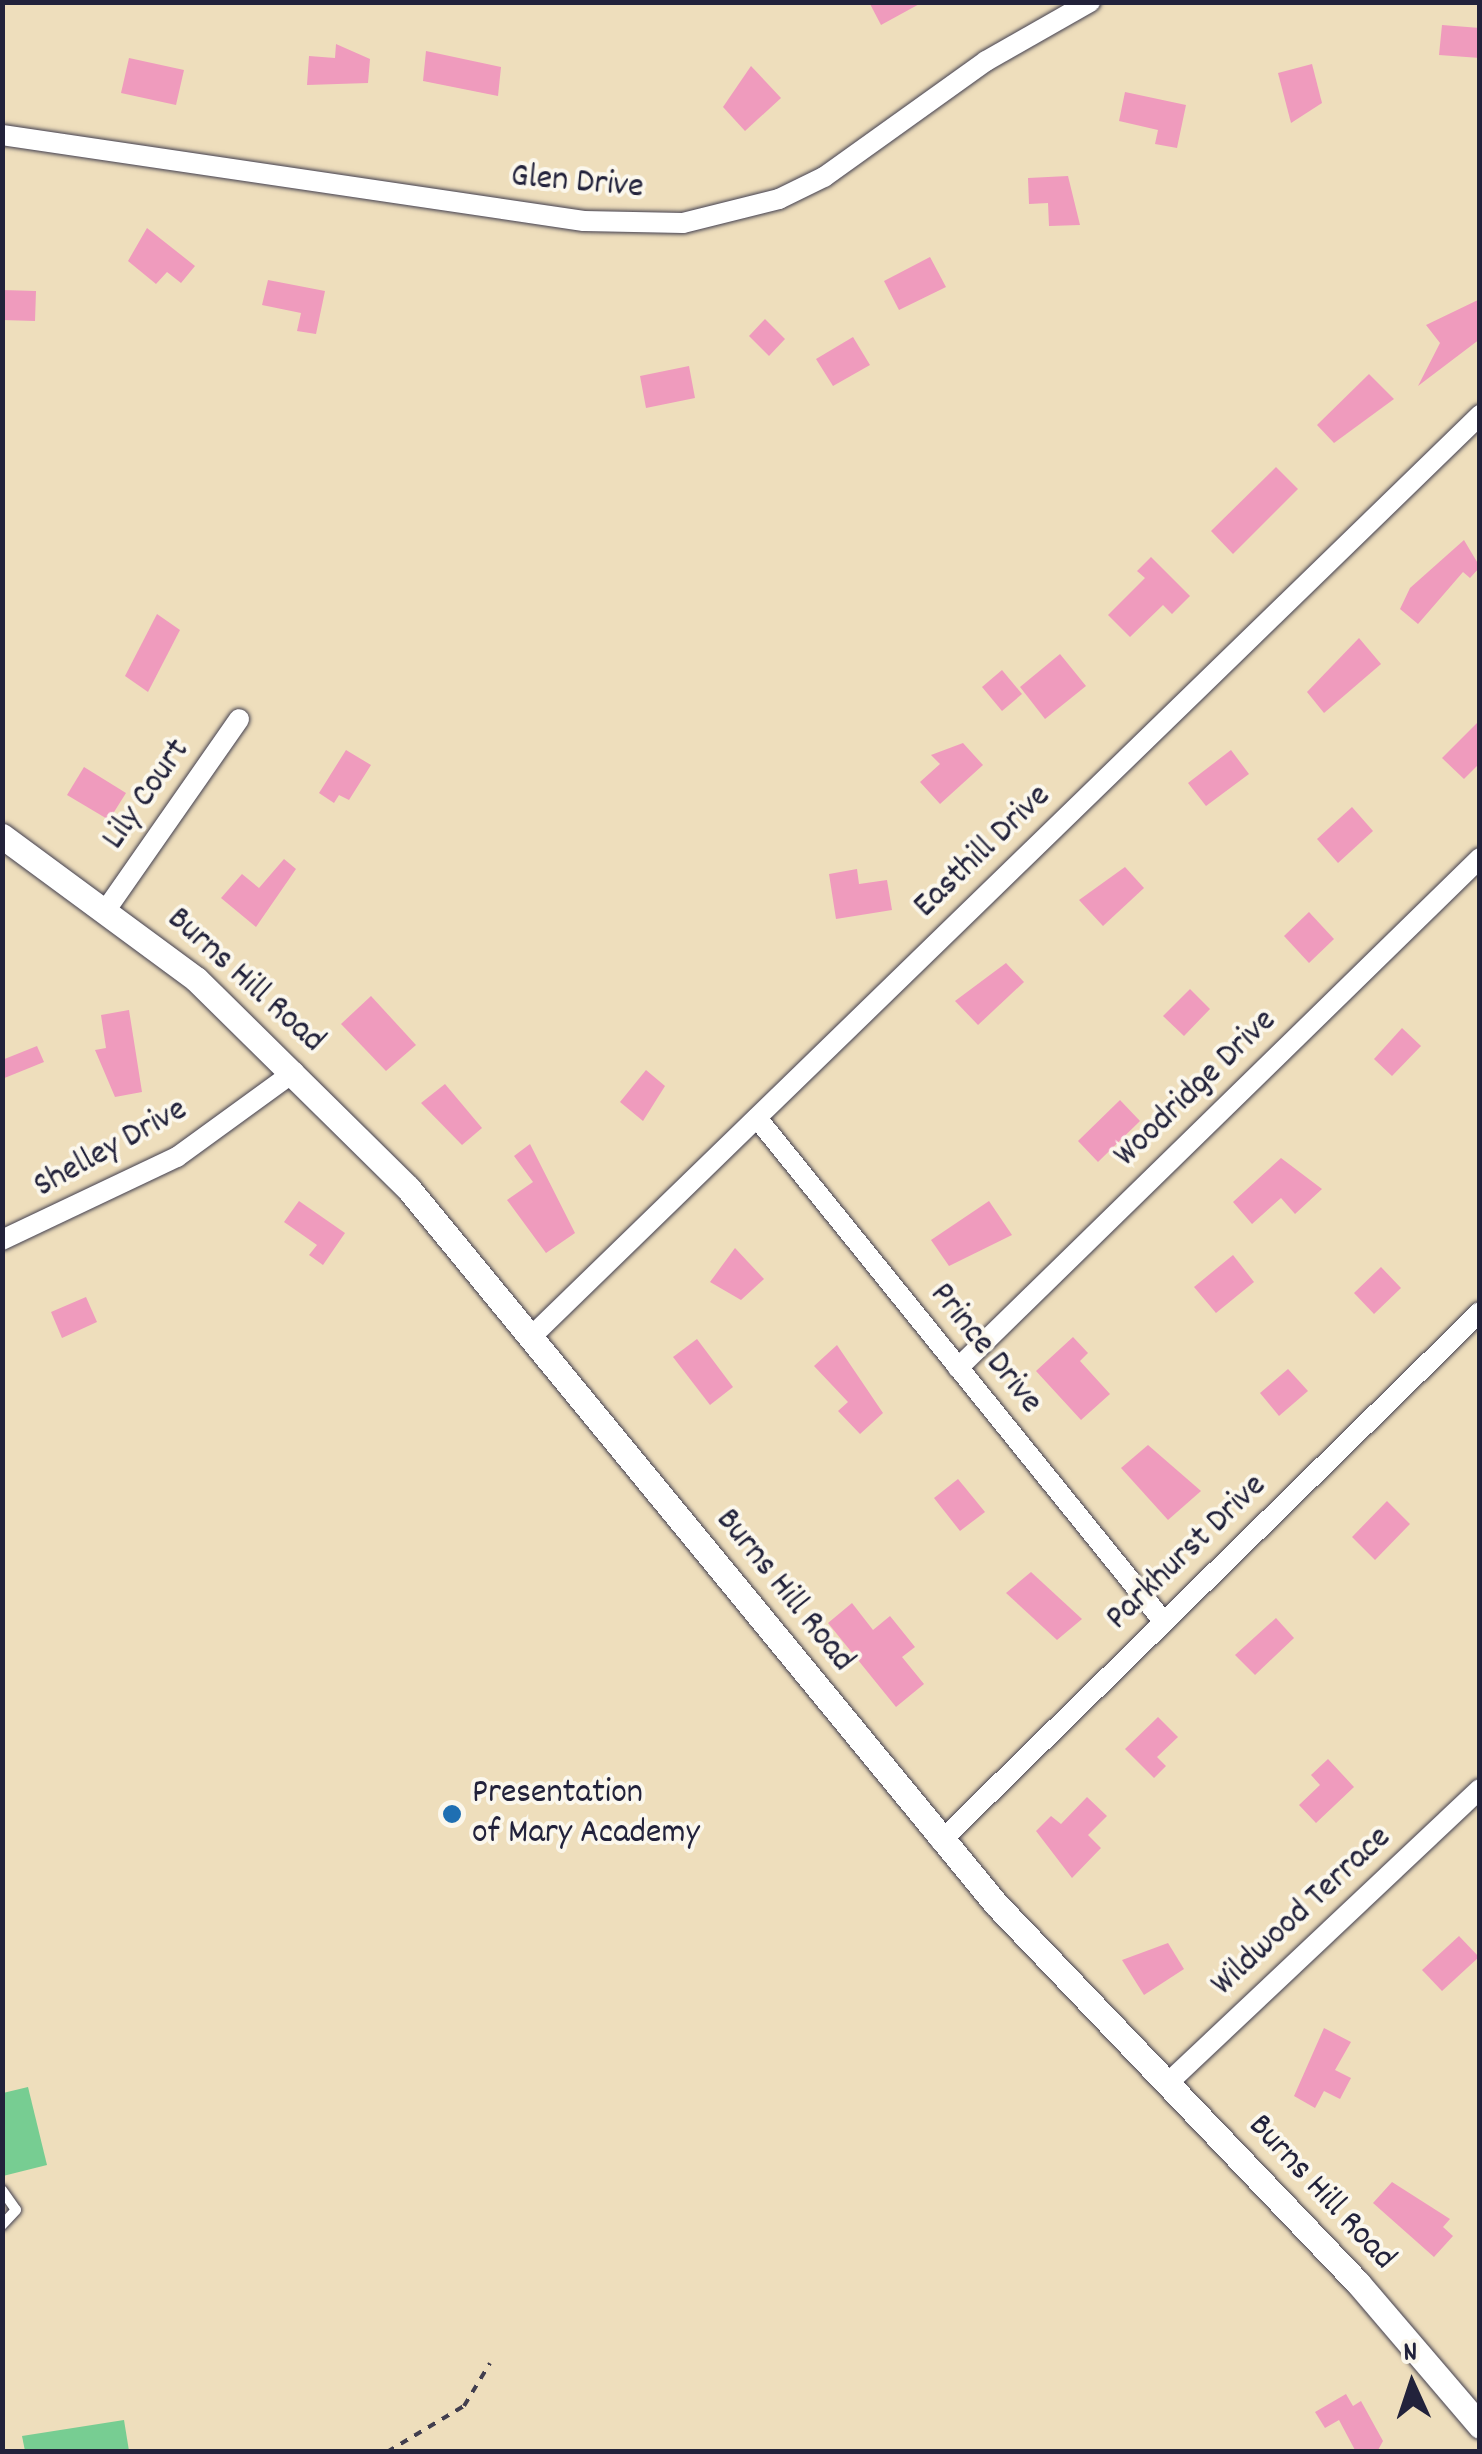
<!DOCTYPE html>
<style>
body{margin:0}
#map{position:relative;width:1482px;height:2454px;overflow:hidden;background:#eedebc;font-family:Dekko,sans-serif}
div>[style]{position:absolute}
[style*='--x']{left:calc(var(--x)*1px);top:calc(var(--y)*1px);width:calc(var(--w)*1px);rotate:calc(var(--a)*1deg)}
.green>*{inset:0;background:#77cd92}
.building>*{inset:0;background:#ef9bbd}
.path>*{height:4px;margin-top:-2px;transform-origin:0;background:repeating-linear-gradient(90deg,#413e4e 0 8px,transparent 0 16px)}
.roads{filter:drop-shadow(0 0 2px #413e4e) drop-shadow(0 0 2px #413e4e)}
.service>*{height:10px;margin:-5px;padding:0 5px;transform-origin:5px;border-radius:5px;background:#fff}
.minor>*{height:20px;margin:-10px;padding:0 10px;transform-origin:10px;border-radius:10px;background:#fff}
.tertiary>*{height:25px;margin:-12.5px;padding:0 12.5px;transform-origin:12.5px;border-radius:12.5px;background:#fff}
.dots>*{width:28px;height:28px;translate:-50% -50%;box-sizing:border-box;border:5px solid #fbf7ec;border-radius:50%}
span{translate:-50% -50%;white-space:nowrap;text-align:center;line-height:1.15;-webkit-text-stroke:8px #fbf7ec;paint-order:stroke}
.street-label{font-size:35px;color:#22223b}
.poi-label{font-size:35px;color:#22223b}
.left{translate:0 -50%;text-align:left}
.frame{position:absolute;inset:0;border:5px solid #22223b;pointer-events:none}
.north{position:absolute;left:1362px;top:2334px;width:100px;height:100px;-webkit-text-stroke:8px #fbf7ec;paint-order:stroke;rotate:357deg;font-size:28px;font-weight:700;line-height:40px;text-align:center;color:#22223b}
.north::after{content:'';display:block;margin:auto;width:35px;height:45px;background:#22223b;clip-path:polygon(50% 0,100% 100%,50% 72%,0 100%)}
</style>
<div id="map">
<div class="green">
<i style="clip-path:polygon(28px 2087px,47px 2165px,3px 2176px,3px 2093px)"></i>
<i style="clip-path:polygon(124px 2420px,129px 2451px,25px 2451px,22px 2436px)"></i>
</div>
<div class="building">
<i style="clip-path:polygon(869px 2px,923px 2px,881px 25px)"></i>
<i style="clip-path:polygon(1442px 25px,1480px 28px,1480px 58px,1439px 55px)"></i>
<i style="clip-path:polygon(336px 44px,370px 59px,368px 83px,307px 85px,309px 56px,335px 58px)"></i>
<i style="clip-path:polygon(426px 51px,501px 67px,498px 96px,423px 81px)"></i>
<i style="clip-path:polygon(129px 58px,184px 70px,176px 105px,121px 93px)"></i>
<i style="clip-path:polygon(1312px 64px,1322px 103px,1291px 123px,1278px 73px)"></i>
<i style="clip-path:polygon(751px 66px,781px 98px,745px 131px,723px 107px)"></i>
<i style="clip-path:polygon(1125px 92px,1186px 105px,1177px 148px,1155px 144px,1158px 130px,1119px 121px)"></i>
<i style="clip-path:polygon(1068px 176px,1080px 225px,1049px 226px,1048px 203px,1029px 204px,1028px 178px)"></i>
<i style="clip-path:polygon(147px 228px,195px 266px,181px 283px,167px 272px,156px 284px,128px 261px)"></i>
<i style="clip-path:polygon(930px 257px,946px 287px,899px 310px,884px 281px)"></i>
<i style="clip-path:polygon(268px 280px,325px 291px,316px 334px,297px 331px,301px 313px,262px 305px)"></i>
<i style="clip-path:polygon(2px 290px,36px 291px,35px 321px,2px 320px)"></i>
<i style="clip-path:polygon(1480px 299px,1480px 339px,1418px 386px,1440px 343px,1426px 325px)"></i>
<i style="clip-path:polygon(765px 319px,785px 339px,769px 356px,749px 336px)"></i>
<i style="clip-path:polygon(853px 337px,870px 365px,833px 386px,816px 359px)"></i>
<i style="clip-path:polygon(689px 366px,695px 398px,646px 408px,640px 376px)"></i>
<i style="clip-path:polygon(1369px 374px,1394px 399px,1334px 443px,1317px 425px)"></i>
<i style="clip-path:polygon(1276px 467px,1298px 489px,1233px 554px,1211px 531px)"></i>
<i style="clip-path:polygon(1464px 540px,1480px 567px,1470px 578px,1463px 572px,1418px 624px,1400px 609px,1410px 588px)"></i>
<i style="clip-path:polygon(1151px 557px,1190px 596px,1172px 614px,1163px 605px,1130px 637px,1108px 615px,1145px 578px,1137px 571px)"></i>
<i style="clip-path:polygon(157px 614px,180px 630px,148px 692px,125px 676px)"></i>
<i style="clip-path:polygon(1359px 638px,1381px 664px,1324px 713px,1307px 692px)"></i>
<i style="clip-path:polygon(1060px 654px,1086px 686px,1045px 719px,1020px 687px)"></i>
<i style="clip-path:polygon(1002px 670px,1022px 694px,1002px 711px,982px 687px)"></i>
<i style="clip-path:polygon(1480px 720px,1480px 763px,1464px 779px,1442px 758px)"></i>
<i style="clip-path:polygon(963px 743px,983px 765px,940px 804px,920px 782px,940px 764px,931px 755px)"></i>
<i style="clip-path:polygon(346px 750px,371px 765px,349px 800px,339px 795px,334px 803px,319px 793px)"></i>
<i style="clip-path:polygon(1231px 750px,1249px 774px,1206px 806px,1188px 783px)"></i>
<i style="clip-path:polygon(84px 767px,126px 793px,109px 820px,67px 795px)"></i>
<i style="clip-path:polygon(1352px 807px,1373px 831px,1338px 863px,1317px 839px)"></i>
<i style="clip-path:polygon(284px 859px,296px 869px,256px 927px,221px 898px,242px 874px,259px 888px)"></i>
<i style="clip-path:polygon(1125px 867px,1144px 888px,1103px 926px,1079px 900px)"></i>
<i style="clip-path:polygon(857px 869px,859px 884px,887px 880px,892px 910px,836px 919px,829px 874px)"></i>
<i style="clip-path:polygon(1309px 912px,1334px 939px,1309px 963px,1284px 936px)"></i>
<i style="clip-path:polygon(1006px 963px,1024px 982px,978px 1025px,955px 1001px)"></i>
<i style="clip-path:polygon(1190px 989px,1210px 1009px,1184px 1036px,1163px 1016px)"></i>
<i style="clip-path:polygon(371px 996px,416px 1045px,386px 1071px,341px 1024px)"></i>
<i style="clip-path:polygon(129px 1010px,142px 1092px,115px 1097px,95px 1050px,106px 1048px,101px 1015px)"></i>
<i style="clip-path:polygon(1402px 1028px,1421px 1046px,1392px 1076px,1374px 1059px)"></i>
<i style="clip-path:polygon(37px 1046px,44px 1062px,2px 1079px,2px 1060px)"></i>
<i style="clip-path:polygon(646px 1070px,665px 1086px,643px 1121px,620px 1102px)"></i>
<i style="clip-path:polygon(445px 1084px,482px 1128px,462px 1145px,421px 1103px)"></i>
<i style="clip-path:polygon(1120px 1100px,1140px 1121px,1098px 1162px,1078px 1141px)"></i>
<i style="clip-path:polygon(530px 1144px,575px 1233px,546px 1253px,507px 1200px,533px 1182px,514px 1156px)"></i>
<i style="clip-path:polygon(1281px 1158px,1322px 1189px,1295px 1214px,1281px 1198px,1252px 1224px,1233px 1202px)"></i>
<i style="clip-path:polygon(299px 1201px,345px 1233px,323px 1265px,309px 1255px,317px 1245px,284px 1222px)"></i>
<i style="clip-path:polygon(989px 1201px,1012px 1235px,949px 1266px,931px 1240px)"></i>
<i style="clip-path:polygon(735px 1248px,764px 1279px,741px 1300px,710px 1282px)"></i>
<i style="clip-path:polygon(1233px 1255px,1254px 1282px,1216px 1313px,1194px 1287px)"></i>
<i style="clip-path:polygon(1381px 1267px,1401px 1288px,1374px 1314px,1354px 1293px)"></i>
<i style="clip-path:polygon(86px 1297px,97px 1322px,62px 1338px,51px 1312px)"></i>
<i style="clip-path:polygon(1073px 1337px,1088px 1353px,1080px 1361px,1110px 1394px,1081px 1420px,1036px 1371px)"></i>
<i style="clip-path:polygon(697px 1339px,733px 1387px,710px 1405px,673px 1357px)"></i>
<i style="clip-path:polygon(837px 1345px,883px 1413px,860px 1434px,838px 1411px,848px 1402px,814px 1366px)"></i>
<i style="clip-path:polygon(1288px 1369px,1308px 1391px,1279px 1416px,1260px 1393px)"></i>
<i style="clip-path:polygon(1148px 1445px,1201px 1491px,1168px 1520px,1121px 1468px)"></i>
<i style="clip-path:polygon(958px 1479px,985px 1512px,960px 1531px,934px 1498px)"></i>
<i style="clip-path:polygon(1387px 1501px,1410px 1524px,1375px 1560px,1352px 1537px)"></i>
<i style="clip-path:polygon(1031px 1572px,1082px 1619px,1057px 1640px,1006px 1593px)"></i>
<i style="clip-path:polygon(852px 1603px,873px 1630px,890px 1616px,915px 1647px,902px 1657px,924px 1684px,896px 1707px,828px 1623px)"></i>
<i style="clip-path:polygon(1276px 1618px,1294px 1638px,1255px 1675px,1235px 1655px)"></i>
<i style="clip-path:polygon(1158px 1717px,1178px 1737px,1157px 1757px,1166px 1766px,1154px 1778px,1125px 1749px)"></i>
<i style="clip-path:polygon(1328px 1759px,1354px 1787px,1316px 1823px,1299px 1805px,1320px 1785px,1311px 1775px)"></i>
<i style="clip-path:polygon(1087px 1797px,1107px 1816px,1088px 1835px,1101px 1848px,1072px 1878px,1036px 1831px,1051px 1816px,1061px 1824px)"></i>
<i style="clip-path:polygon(1459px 1936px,1479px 1957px,1442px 1991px,1422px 1970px)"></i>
<i style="clip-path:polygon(1168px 1943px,1184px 1969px,1144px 1995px,1122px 1960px)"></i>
<i style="clip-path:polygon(1324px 2028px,1351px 2042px,1335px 2070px,1351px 2078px,1340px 2099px,1324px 2091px,1315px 2108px,1294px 2096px)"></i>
<i style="clip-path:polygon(1392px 2182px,1450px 2219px,1443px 2227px,1453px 2236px,1434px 2257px,1373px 2203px)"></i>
<i style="clip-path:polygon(1346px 2394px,1353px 2406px,1361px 2401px,1383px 2441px,1377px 2452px,1356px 2452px,1339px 2420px,1325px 2428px,1315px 2412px)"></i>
</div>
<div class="path">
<i style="--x:387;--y:2452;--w:90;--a:-30.9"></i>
<i style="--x:464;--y:2406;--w:50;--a:-58.8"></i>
</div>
<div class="roads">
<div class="service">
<i style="--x:2;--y:2190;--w:24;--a:55"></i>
<i style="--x:16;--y:2210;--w:21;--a:133"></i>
</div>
<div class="minor">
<i style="--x:2;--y:135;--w:588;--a:8.41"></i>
<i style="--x:584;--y:221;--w:99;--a:1.2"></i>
<i style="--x:683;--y:223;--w:99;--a:-14"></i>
<i style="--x:779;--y:199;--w:50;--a:-26.1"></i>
<i style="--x:824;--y:177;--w:199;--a:-35.6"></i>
<i style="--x:986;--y:61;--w:120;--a:-29.6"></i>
<i style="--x:108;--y:907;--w:229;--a:-55.1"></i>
<i style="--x:757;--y:1118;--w:648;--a:51.08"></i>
<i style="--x:2;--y:1240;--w:194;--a:-25.4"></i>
<i style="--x:177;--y:1157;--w:145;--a:-36"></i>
<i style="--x:532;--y:1336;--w:1322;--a:-44.17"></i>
<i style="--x:958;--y:1368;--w:730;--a:-44.33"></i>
<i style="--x:941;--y:1841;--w:755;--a:-44.46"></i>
<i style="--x:1169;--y:2082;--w:427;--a:-43.3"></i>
</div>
<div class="tertiary">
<i style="--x:2;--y:836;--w:241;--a:36.4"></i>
<i style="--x:196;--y:979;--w:298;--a:44.6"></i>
<i style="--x:408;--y:1188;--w:925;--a:50.61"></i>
<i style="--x:995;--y:1903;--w:526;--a:46.31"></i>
<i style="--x:1358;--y:2283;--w:188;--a:49.5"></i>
</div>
</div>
<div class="dots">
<i style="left:452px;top:1814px;background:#1f6fb2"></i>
</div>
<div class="street-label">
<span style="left:577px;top:183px;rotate:5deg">Glen Drive</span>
<span style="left:147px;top:795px;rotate:-55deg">Lily Court</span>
<span style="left:983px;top:852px;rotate:-44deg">Easthill Drive</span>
<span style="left:245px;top:981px;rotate:42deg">Burns Hill Road</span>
<span style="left:1196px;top:1089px;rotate:-44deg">Woodridge Drive</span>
<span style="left:111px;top:1149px;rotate:-29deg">Shelley Drive</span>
<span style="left:985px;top:1349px;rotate:51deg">Prince Drive</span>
<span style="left:1187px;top:1553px;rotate:-44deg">Parkhurst Drive</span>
<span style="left:784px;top:1591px;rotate:51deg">Burns Hill Road</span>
<span style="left:1302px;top:1912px;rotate:-43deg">Wildwood Terrace</span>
<span style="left:1321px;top:2193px;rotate:47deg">Burns Hill Road</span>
</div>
<div class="poi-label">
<span class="left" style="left:472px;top:1814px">Presentation<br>of Mary Academy</span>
</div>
<div class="frame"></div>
<div class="north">N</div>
</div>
